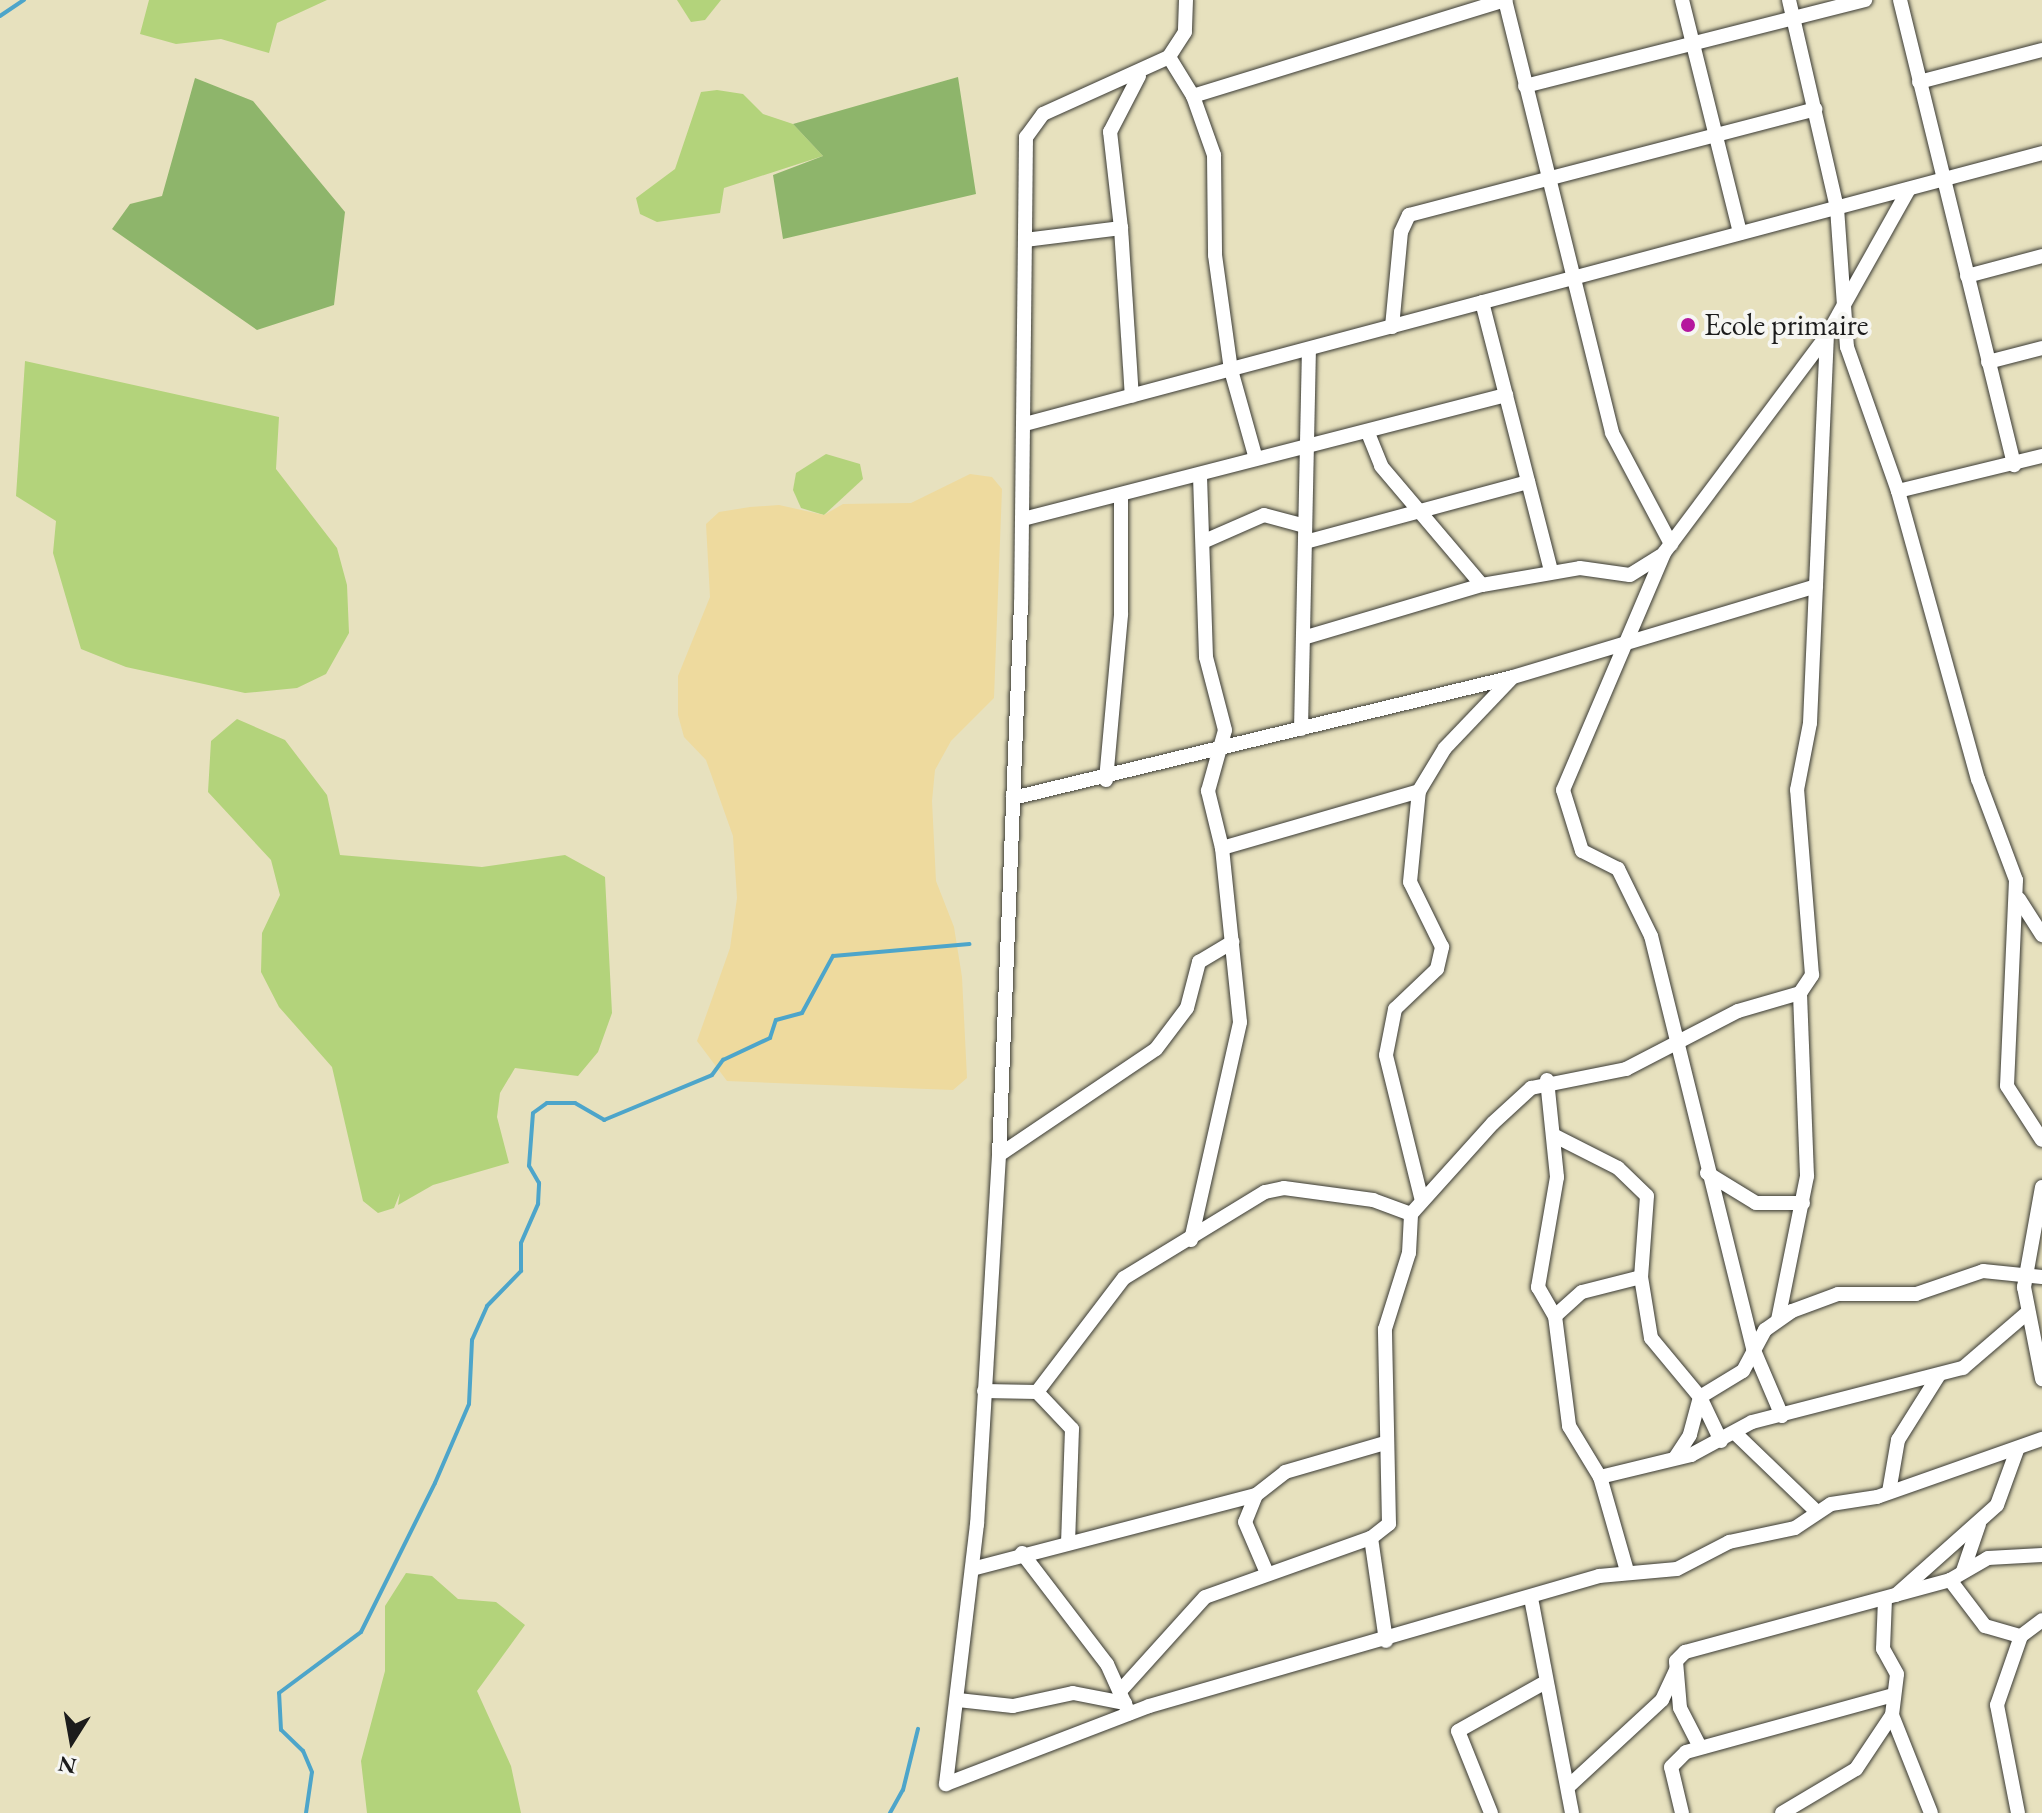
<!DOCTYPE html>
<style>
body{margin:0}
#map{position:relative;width:2042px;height:1813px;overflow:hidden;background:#e7e1be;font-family:"EB Garamond",serif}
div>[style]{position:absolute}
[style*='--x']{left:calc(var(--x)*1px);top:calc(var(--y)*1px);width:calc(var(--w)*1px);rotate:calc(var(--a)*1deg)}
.green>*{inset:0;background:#b3d37b}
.forest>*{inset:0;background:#8eb56b}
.sand>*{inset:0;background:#eeda9e}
.stream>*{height:4px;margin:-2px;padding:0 2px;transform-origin:2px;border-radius:2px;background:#4da5ca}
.roads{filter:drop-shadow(0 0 2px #3a3a34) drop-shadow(0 0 2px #3a3a34)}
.street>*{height:14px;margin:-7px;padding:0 7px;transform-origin:7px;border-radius:7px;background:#fff}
.dots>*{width:22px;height:22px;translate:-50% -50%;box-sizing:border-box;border:4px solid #f6f6f2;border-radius:50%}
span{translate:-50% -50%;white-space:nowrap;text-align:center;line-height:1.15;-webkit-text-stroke:8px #f6f6f2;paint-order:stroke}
.poi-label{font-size:30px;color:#1c1c1c}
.left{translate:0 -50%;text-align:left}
.north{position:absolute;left:32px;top:1701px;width:80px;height:80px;-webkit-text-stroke:6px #f6f6f2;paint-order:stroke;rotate:191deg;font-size:22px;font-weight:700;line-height:32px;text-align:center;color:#1c1c1c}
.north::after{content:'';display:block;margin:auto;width:28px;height:36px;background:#1c1c1c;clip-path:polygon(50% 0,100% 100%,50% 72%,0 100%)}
</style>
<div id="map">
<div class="green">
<i style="clip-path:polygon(149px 0,327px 0,277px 23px,269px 53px,221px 39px,176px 44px,140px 34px)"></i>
<i style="clip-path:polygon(677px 0,721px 0,705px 20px,691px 22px)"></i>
<i style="clip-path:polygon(717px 90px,743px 94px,763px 114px,793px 124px,823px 156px,724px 188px,720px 213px,657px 222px,640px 214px,636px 198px,675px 169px,701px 92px)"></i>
<i style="clip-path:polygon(25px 361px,279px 417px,276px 469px,337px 548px,347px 585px,349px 633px,326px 674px,297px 688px,245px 693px,126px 667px,81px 649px,53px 553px,56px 521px,16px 496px)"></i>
<i style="clip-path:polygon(826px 454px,860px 464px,863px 479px,824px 515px,801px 508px,793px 490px,796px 473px)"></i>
<i style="clip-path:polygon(237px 719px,285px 740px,327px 795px,340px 855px,482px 867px,565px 855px,605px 877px,612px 1013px,598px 1052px,578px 1076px,515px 1068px,500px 1093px,497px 1117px,509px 1163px,433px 1185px,398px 1205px,400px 1193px,394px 1208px,378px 1213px,363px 1201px,332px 1067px,279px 1007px,261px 972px,262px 933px,280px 895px,271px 860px,208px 792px,211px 741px)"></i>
<i style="clip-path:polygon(406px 1573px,432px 1576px,458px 1599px,496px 1602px,525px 1625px,477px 1691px,511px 1766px,521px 1813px,367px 1813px,361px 1761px,385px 1671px,385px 1606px)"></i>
</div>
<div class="forest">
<i style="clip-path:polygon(958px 77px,976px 194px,783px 239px,773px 175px,823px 156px,793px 124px)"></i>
<i style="clip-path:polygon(195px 78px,253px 101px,345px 212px,334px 305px,257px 330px,112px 229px,130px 204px,162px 196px)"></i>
</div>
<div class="sand">
<i style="clip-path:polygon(970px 474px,992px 477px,1002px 489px,994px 698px,951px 741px,935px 770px,932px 801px,936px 881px,954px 927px,962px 977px,967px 1078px,953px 1090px,727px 1081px,697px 1041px,730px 948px,737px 898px,733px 836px,706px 760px,684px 737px,678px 715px,678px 676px,710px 597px,706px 524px,719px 512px,750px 507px,779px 505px,824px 515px,843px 504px,911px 503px)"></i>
</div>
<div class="stream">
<i style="--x:0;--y:16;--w:29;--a:-34"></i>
<i style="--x:306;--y:1813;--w:41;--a:-81.7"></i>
<i style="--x:312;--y:1772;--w:23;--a:-113"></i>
<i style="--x:303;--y:1751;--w:30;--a:-136"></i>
<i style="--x:281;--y:1730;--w:37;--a:-93"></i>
<i style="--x:279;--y:1693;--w:102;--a:-36.6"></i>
<i style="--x:361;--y:1632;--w:166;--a:-63.6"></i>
<i style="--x:435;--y:1483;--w:86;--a:-66.7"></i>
<i style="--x:469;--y:1404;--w:64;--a:-87.3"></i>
<i style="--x:472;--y:1340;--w:37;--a:-66"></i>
<i style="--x:487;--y:1306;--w:49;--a:-45.8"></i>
<i style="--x:521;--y:1271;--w:28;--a:-90"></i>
<i style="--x:521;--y:1243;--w:43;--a:-66.4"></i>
<i style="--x:538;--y:1204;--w:21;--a:-87"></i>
<i style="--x:539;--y:1183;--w:20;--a:-120"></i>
<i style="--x:529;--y:1166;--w:53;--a:-85.7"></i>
<i style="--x:533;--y:1113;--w:17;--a:-36"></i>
<i style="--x:547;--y:1103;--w:28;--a:0"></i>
<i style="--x:575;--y:1103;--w:34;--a:30"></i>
<i style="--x:604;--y:1120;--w:117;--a:-22.6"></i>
<i style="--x:712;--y:1075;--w:19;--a:-54"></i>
<i style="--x:723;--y:1060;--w:52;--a:-25.1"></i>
<i style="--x:770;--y:1038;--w:19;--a:-72"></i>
<i style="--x:776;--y:1020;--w:27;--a:-15"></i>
<i style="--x:802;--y:1013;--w:65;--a:-61.5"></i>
<i style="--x:833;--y:956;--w:137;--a:-5"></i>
<i style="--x:890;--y:1813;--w:26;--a:-61"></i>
<i style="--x:903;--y:1790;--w:63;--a:-76.2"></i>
</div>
<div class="roads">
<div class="street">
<i style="--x:1186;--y:0;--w:32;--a:92"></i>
<i style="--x:1185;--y:32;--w:30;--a:123"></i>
<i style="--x:1169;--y:57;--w:138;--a:155.7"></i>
<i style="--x:1043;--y:114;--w:29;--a:126"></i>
<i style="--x:1026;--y:137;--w:466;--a:90.6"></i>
<i style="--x:1021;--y:603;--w:552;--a:92.28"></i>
<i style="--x:999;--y:1155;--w:370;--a:93.4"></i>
<i style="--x:977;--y:1524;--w:262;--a:96.8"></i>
<i style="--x:946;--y:1784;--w:217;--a:-21"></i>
<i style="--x:1149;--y:1706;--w:468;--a:-16.1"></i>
<i style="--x:1599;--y:1576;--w:78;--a:-5.1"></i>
<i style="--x:1677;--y:1569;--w:59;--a:-27.4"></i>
<i style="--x:1729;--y:1542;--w:67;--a:-12"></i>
<i style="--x:1795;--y:1528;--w:43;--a:-33.7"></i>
<i style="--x:1831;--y:1504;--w:47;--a:-8.7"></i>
<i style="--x:1877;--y:1497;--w:175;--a:-19.4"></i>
<i style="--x:1505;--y:0;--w:446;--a:76.1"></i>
<i style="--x:1612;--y:433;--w:126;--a:62"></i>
<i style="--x:1682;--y:0;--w:240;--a:76"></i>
<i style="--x:1789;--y:0;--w:213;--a:77"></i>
<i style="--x:1837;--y:208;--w:139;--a:85.9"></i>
<i style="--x:1847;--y:347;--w:153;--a:70.5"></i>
<i style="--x:1898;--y:491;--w:299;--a:74.5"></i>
<i style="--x:1978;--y:779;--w:108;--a:69.4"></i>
<i style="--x:2016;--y:880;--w:206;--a:92.5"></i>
<i style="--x:2007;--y:1086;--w:64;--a:57.1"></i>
<i style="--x:1900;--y:0;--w:479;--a:76.2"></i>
<i style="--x:1169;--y:57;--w:46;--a:58.4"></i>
<i style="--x:1193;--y:96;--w:63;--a:70.4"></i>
<i style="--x:1214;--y:155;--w:100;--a:89.4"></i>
<i style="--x:1215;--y:255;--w:116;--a:82.1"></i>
<i style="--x:1231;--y:370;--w:92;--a:74.3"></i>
<i style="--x:1919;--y:82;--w:127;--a:-14.6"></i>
<i style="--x:1525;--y:86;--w:351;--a:-14.2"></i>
<i style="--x:1193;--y:96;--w:327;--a:-17.1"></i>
<i style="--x:1121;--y:228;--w:168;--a:86.3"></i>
<i style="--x:1025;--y:240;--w:97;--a:-7.1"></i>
<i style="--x:1121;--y:228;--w:97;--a:-96.5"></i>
<i style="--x:1110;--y:132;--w:63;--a:-62.6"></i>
<i style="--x:1967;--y:276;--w:78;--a:-14.9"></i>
<i style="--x:1482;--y:302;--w:278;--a:75.6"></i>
<i style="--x:1392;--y:327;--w:95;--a:-84.6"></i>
<i style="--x:1401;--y:232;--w:19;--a:-65"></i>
<i style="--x:1409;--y:215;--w:420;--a:-14.6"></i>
<i style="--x:1988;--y:362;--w:56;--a:-14.5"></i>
<i style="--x:1025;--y:424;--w:1052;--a:-14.92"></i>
<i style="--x:1368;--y:433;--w:35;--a:68"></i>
<i style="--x:1381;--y:466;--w:156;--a:49.7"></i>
<i style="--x:1898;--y:491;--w:148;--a:-13.7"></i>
<i style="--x:1023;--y:519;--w:499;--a:-14.4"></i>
<i style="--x:1207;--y:540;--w:62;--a:-23.7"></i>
<i style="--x:1264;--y:515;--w:42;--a:15"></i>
<i style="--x:1309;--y:541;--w:227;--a:-15.1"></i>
<i style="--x:1303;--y:638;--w:187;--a:-16.5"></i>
<i style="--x:1482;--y:585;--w:99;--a:-9.8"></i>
<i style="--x:1580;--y:568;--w:50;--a:8"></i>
<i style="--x:1630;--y:575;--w:36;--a:-32"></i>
<i style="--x:1301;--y:729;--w:379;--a:-88.8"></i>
<i style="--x:1106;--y:780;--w:167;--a:-84.8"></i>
<i style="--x:1121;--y:614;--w:119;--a:-90"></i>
<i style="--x:1013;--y:798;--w:514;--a:-13.6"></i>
<i style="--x:1513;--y:677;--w:316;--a:-16.7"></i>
<i style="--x:1816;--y:586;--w:251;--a:-87.5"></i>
<i style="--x:1222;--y:848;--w:205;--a:-16.1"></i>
<i style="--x:2019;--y:899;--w:43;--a:57.4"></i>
<i style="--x:1547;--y:1080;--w:98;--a:84.1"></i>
<i style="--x:1557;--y:1177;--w:112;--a:99.8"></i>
<i style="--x:1538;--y:1287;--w:34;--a:60"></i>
<i style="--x:1555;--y:1316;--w:111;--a:82.7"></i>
<i style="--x:1569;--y:1426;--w:60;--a:58.7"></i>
<i style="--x:1553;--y:1135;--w:73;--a:26.9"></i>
<i style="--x:1618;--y:1168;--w:40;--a:44"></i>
<i style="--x:1647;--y:1196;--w:81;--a:94.2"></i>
<i style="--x:1641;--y:1277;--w:62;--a:80.7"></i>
<i style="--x:1651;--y:1338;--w:77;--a:50.3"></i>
<i style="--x:1700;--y:1397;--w:39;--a:105"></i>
<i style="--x:1690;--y:1435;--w:27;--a:123"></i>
<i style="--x:999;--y:1155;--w:189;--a:-34"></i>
<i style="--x:1156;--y:1049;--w:51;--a:-52.9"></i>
<i style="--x:1187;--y:1008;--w:48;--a:-75.4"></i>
<i style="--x:1199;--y:962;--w:39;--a:-31"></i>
<i style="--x:1707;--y:1173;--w:57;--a:31.5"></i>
<i style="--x:1756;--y:1203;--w:47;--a:0"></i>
<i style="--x:2042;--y:1187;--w:102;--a:100.2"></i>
<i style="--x:2024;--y:1287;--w:94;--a:78.9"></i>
<i style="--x:1422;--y:1201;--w:150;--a:-103.9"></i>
<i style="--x:1386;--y:1055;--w:47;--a:-78.9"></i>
<i style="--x:1395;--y:1009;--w:58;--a:-43.6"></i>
<i style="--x:1437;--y:969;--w:23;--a:-77"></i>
<i style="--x:1442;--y:947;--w:72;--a:-116.2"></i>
<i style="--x:1410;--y:882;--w:91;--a:-84.4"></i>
<i style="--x:1419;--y:791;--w:50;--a:-58.8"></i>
<i style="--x:1445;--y:748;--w:95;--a:-46.3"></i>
<i style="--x:1191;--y:1240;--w:223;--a:-77.3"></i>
<i style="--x:1240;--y:1022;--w:175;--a:-95.9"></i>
<i style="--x:1222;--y:848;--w:59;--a:-103.8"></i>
<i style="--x:1208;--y:791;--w:63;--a:-74.4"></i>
<i style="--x:1225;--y:730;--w:75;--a:-104.6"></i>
<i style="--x:1206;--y:657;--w:181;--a:-91.9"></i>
<i style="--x:1555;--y:1316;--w:36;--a:-42"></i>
<i style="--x:1582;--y:1292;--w:61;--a:-14.3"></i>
<i style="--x:1778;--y:1320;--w:147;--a:-78.6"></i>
<i style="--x:1807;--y:1176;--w:183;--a:-92.2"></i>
<i style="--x:984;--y:1391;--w:53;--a:1.1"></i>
<i style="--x:1037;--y:1392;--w:143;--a:-52.7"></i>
<i style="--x:1124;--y:1278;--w:165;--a:-31.4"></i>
<i style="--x:1265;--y:1192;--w:19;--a:-12"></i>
<i style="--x:1284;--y:1188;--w:90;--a:7.7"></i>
<i style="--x:1373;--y:1200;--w:40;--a:20.2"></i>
<i style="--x:1037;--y:1392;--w:51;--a:46.6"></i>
<i style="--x:1072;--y:1429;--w:112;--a:92"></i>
<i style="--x:1782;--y:1416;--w:74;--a:-113.1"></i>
<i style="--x:1753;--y:1348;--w:424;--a:-103.9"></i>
<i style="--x:1651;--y:936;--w:75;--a:-116.2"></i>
<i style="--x:1618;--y:869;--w:40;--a:-153.4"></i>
<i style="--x:1582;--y:851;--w:64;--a:-107.3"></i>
<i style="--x:1563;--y:790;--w:258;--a:-66.9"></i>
<i style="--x:1664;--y:553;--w:272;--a:-53.2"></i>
<i style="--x:1827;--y:335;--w:167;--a:-60.7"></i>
<i style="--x:1736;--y:1434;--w:111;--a:43.9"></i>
<i style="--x:1721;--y:1441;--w:49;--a:-115.5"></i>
<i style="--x:1700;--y:1397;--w:50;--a:-31.2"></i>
<i style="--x:1743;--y:1371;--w:47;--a:-61.8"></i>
<i style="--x:1765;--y:1330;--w:33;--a:-35"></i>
<i style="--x:1792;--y:1311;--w:49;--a:-20.3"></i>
<i style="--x:1838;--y:1294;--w:78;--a:0"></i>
<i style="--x:1916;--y:1294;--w:71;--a:-18.9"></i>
<i style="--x:1983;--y:1271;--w:59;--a:5.8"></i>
<i style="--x:1889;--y:1492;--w:53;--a:-80.2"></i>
<i style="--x:1898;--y:1440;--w:77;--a:-57.8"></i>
<i style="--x:1256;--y:1495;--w:29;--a:112"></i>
<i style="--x:1245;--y:1522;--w:56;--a:66.7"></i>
<i style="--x:1371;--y:1538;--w:104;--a:81.7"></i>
<i style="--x:1022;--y:1553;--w:140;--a:52.6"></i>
<i style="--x:1107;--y:1664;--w:54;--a:65.8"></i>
<i style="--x:972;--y:1569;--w:293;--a:-14.6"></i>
<i style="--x:1256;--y:1495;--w:37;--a:-38"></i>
<i style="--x:1285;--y:1472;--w:104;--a:-16.2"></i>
<i style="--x:1627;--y:1571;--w:98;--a:-106"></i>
<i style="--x:1600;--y:1477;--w:94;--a:-13.6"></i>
<i style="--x:1691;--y:1455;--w:69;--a:-28.4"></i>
<i style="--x:1752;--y:1422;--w:218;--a:-14.4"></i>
<i style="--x:1963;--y:1368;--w:84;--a:-40.7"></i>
<i style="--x:1963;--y:1571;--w:50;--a:-71.2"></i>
<i style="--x:1950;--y:1580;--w:58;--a:52.7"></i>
<i style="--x:1985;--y:1626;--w:37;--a:16"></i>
<i style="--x:2021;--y:1636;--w:73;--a:109.2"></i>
<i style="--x:1997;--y:1705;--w:110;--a:79"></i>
<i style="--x:1896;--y:1595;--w:135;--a:-41.7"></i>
<i style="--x:1997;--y:1505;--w:59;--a:-70"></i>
<i style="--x:1531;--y:1598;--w:219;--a:79.2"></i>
<i style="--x:2021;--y:1636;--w:26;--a:-37"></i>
<i style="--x:1121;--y:1690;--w:125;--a:-47.9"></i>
<i style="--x:1205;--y:1597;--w:176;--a:-19.6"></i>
<i style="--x:1371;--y:1538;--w:23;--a:-38"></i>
<i style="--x:1389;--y:1524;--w:195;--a:-91.2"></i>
<i style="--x:1385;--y:1329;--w:80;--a:-72.5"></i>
<i style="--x:1409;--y:1253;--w:39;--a:-87"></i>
<i style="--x:1411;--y:1214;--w:122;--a:-48"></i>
<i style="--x:1493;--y:1123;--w:52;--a:-42.6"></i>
<i style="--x:1531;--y:1088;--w:97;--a:-11.3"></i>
<i style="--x:1626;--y:1069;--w:126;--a:-27.4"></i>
<i style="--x:1738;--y:1011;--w:65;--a:-16.2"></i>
<i style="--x:1800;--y:993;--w:22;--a:-56"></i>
<i style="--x:1812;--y:975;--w:186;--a:-94.6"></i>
<i style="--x:1797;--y:790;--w:68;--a:-79"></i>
<i style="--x:1810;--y:723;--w:137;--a:-87.5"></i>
<i style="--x:958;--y:1700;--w:55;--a:6.2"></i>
<i style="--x:1013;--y:1706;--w:61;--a:-12.2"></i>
<i style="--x:1073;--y:1693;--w:53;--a:10.9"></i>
<i style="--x:1892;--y:1715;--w:105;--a:68.3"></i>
<i style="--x:1700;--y:1747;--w:44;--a:-117.1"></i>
<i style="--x:1680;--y:1708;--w:47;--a:-94.9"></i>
<i style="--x:1676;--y:1661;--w:13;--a:-45"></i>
<i style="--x:1685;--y:1652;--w:275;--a:-15.2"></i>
<i style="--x:1950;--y:1580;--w:44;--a:-30.1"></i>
<i style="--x:1988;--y:1558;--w:54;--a:-3.2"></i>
<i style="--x:1570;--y:1785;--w:125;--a:-42.7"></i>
<i style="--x:1662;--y:1700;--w:33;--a:-65"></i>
<i style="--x:1491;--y:1813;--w:88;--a:-111.9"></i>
<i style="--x:1458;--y:1731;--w:96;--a:-29.2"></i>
<i style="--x:1682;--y:1813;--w:47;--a:-103.4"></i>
<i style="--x:1671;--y:1767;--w:21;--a:-45"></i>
<i style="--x:1686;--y:1752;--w:215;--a:-15.4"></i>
<i style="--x:1782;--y:1813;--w:86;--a:-30.7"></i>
<i style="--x:1856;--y:1769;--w:65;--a:-56.3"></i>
<i style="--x:1892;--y:1715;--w:41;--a:-83"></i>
<i style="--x:1897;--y:1674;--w:29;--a:-119"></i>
<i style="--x:1883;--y:1649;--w:50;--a:-87.7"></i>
</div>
</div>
<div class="dots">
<i style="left:1688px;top:325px;background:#b5179e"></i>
</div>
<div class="poi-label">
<span class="left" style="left:1704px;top:325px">Ecole primaire</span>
</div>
<div class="north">N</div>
</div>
